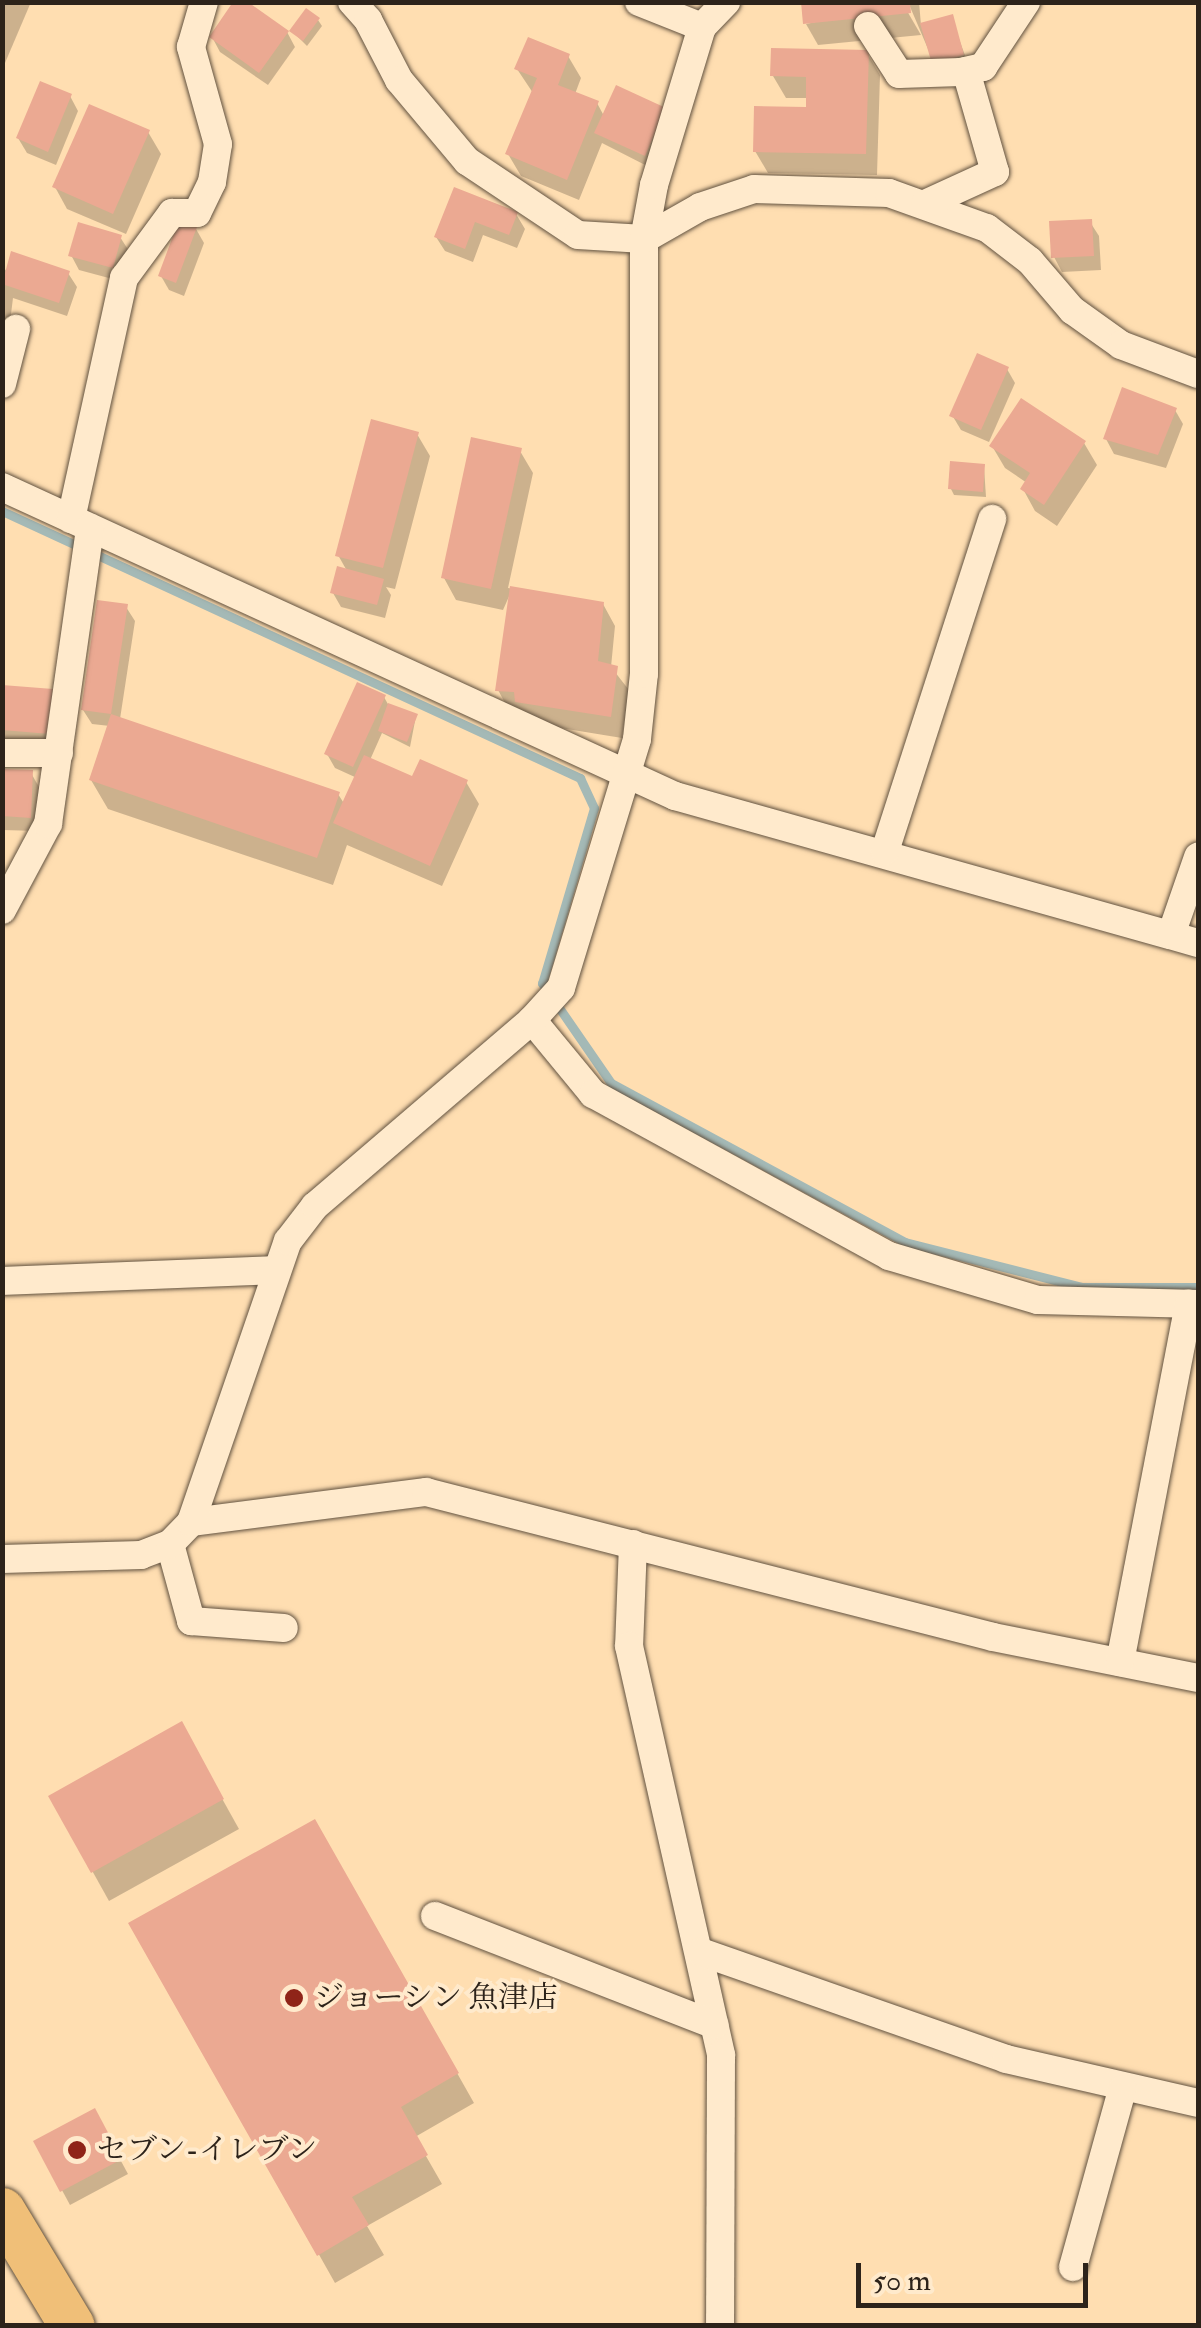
<!DOCTYPE html>
<meta charset="utf-8">
<style>
body{margin:0}
#map{position:relative;width:1201px;height:2328px;overflow:hidden;background:#ffdeb1;font-family:"IM FELL Double Pica","Noto Serif JP",serif}
div>[style]{position:absolute}
[style*='--x']{left:calc(var(--x)*1px);top:calc(var(--y)*1px);width:calc(var(--w)*1px);rotate:calc(var(--a)*1deg)}
.shadow>*{inset:0;background:#0003}
.stream>*{height:9px;margin:-4.5px;padding:0 4.5px;transform-origin:4.5px;border-radius:4.5px;background:#a4b9b6}
.building>*{inset:0;background:#eba992}
.roads{filter:drop-shadow(0 0 2px #625240) drop-shadow(0 0 2px #625240)}
.minor>*{height:28px;margin:-14px;padding:0 14px;transform-origin:14px;border-radius:14px;background:#ffeacc}
.trunk>*{height:45px;margin:-22.5px;padding:0 22.5px;transform-origin:22.5px;border-radius:22.5px;background:#f0bf78}
.dots>*{width:28px;height:28px;translate:-50% -50%;box-sizing:border-box;border:5px solid #ffeacc;border-radius:50%}
span{translate:-50% -50%;white-space:nowrap;text-align:center;line-height:1.15;-webkit-text-stroke:8px #ffeacc;paint-order:stroke}
.poi-label{font-size:30px;color:#2d231a}
.left{translate:0 -50%;text-align:left}
.frame{position:absolute;inset:0;border:5px solid #2d231a;pointer-events:none}
.scale{position:absolute;left:856px;top:2263px;width:232px;height:45px;box-sizing:border-box;border:5px solid #2d231a;border-top:0;padding-left:12px;font-size:30px;line-height:35px;white-space:nowrap;color:#2d231a;-webkit-text-stroke:8px #ffeacc;paint-order:stroke}
</style>
<div id="map">
<div class="shadow">
<i style="clip-path:polygon(2px 2px,31px 2px,2px 70px)"></i>
<i style="clip-path:polygon(908px 2px,919px 2px,921px 25px,951px 17px,970px 69px,934px 63px)"></i>
<i style="clip-path:polygon(903px 4px,921px 35px,818px 45px,806px 24px)"></i>
<i style="clip-path:polygon(318px 20px,322px 26px,307px 46px,292px 31px)"></i>
<i style="clip-path:polygon(287px 32px,295px 47px,268px 85px,220px 52px,212px 37px)"></i>
<i style="clip-path:polygon(867px 53px,880px 75px,877px 175px,768px 173px,755px 151px,808px 109px,808px 98px,786px 98px,773px 76px)"></i>
<i style="clip-path:polygon(568px 56px,581px 78px,575px 94px,597px 103px,604px 116px,665px 110px,653px 169px,602px 143px,579px 200px,521px 176px,508px 154px,533px 93px,517px 69px)"></i>
<i style="clip-path:polygon(70px 96px,78px 111px,56px 165px,27px 153px,18px 138px)"></i>
<i style="clip-path:polygon(148px 132px,161px 154px,126px 234px,67px 209px,55px 187px)"></i>
<i style="clip-path:polygon(455px 190px,516px 214px,525px 229px,517px 248px,483px 235px,473px 262px,445px 251px,436px 237px)"></i>
<i style="clip-path:polygon(1090px 222px,1099px 236px,1101px 270px,1062px 272px,1054px 257px)"></i>
<i style="clip-path:polygon(196px 229px,204px 243px,184px 296px,169px 290px,161px 276px)"></i>
<i style="clip-path:polygon(120px 237px,129px 251px,120px 281px,79px 270px,71px 255px)"></i>
<i style="clip-path:polygon(2px 265px,7px 272px,68px 273px,77px 287px,67px 316px,13px 298px,4px 371px)"></i>
<i style="clip-path:polygon(1007px 369px,1015px 383px,989px 442px,961px 430px,952px 415px)"></i>
<i style="clip-path:polygon(1175px 410px,1183px 424px,1166px 468px,1114px 454px,1106px 439px)"></i>
<i style="clip-path:polygon(417px 434px,430px 456px,395px 589px,386px 587px,391px 595px,385px 618px,341px 607px,333px 593px,347px 571px,338px 555px)"></i>
<i style="clip-path:polygon(1084px 443px,1097px 465px,1057px 526px,1035px 511px,1023px 489px,1027px 483px,1005px 468px,992px 446px)"></i>
<i style="clip-path:polygon(520px 451px,533px 473px,508px 588px,603px 604px,615px 626px,611px 667px,629px 690px,622px 738px,530px 723px,510px 712px,498px 690px,511px 592px,503px 610px,456px 600px,444px 578px)"></i>
<i style="clip-path:polygon(984px 467px,986px 497px,954px 495px,951px 489px)"></i>
<i style="clip-path:polygon(126px 607px,135px 621px,120px 719px,338px 794px,345px 805px,357px 778px,335px 768px,327px 754px,384px 697px,389px 706px,416px 716px,410px 747px,382px 733px,370px 760px,414px 780px,466px 782px,479px 804px,442px 886px,347px 845px,333px 885px,108px 809px,91px 780px,110px 726px,92px 724px,83px 710px)"></i>
<i style="clip-path:polygon(2px 688px,65px 714px,61px 755px,2px 750px)"></i>
<i style="clip-path:polygon(2px 771px,31px 773px,39px 787px,38px 831px,2px 830px)"></i>
<i style="clip-path:polygon(181px 1725px,239px 1829px,109px 1901px,51px 1797px)"></i>
<i style="clip-path:polygon(315px 1822px,474px 2103px,415px 2137px,442px 2184px,367px 2226px,384px 2255px,335px 2283px,132px 1923px)"></i>
<i style="clip-path:polygon(94px 2111px,128px 2174px,70px 2205px,36px 2142px)"></i>
</div>
<div class="stream">
<i style="--x:2;--y:511;--w:637;--a:24.79"></i>
<i style="--x:580;--y:778;--w:33;--a:65"></i>
<i style="--x:594;--y:808;--w:183;--a:106.5"></i>
<i style="--x:542;--y:983;--w:121;--a:55.4"></i>
<i style="--x:611;--y:1083;--w:334;--a:28.4"></i>
<i style="--x:905;--y:1242;--w:182;--a:14.3"></i>
<i style="--x:1081;--y:1287;--w:117;--a:0"></i>
</div>
<div class="building">
<i style="clip-path:polygon(233px 2px,248px 2px,289px 31px,259px 73px,209px 37px)"></i>
<i style="clip-path:polygon(801px 2px,910px 2px,911px 13px,803px 24px)"></i>
<i style="clip-path:polygon(306px 8px,320px 18px,303px 41px,289px 31px)"></i>
<i style="clip-path:polygon(953px 14px,964px 55px,932px 64px,920px 23px)"></i>
<i style="clip-path:polygon(528px 37px,570px 54px,558px 85px,599px 101px,567px 180px,505px 154px,537px 78px,514px 69px)"></i>
<i style="clip-path:polygon(771px 48px,869px 50px,866px 154px,753px 152px,754px 106px,806px 107px,806px 77px,770px 76px)"></i>
<i style="clip-path:polygon(40px 81px,72px 94px,48px 152px,16px 138px)"></i>
<i style="clip-path:polygon(616px 85px,666px 108px,645px 156px,594px 133px)"></i>
<i style="clip-path:polygon(89px 104px,150px 130px,113px 214px,52px 187px)"></i>
<i style="clip-path:polygon(454px 187px,518px 212px,509px 235px,475px 222px,465px 249px,434px 237px)"></i>
<i style="clip-path:polygon(1092px 219px,1094px 256px,1051px 258px,1049px 221px)"></i>
<i style="clip-path:polygon(179px 220px,197px 227px,176px 283px,158px 276px)"></i>
<i style="clip-path:polygon(78px 222px,122px 235px,113px 268px,68px 256px)"></i>
<i style="clip-path:polygon(11px 251px,70px 271px,59px 303px,2px 284px)"></i>
<i style="clip-path:polygon(977px 353px,1009px 367px,981px 430px,949px 416px)"></i>
<i style="clip-path:polygon(1122px 387px,1177px 408px,1158px 455px,1103px 439px)"></i>
<i style="clip-path:polygon(1021px 398px,1086px 441px,1044px 505px,1020px 489px,1030px 473px,989px 446px)"></i>
<i style="clip-path:polygon(371px 419px,419px 432px,383px 568px,335px 556px)"></i>
<i style="clip-path:polygon(471px 437px,522px 448px,491px 589px,441px 578px)"></i>
<i style="clip-path:polygon(950px 461px,985px 464px,983px 492px,948px 489px)"></i>
<i style="clip-path:polygon(337px 566px,384px 579px,377px 605px,330px 593px)"></i>
<i style="clip-path:polygon(510px 586px,604px 602px,598px 661px,618px 666px,611px 717px,515px 702px,514px 692px,495px 691px)"></i>
<i style="clip-path:polygon(97px 600px,128px 604px,111px 714px,81px 710px)"></i>
<i style="clip-path:polygon(357px 682px,386px 695px,353px 767px,324px 754px)"></i>
<i style="clip-path:polygon(2px 685px,53px 689px,50px 734px,2px 730px)"></i>
<i style="clip-path:polygon(388px 703px,418px 714px,407px 742px,378px 731px)"></i>
<i style="clip-path:polygon(111px 714px,340px 792px,317px 858px,89px 780px)"></i>
<i style="clip-path:polygon(364px 755px,412px 776px,420px 759px,468px 780px,430px 866px,333px 823px)"></i>
<i style="clip-path:polygon(2px 769px,33px 770px,31px 818px,2px 816px)"></i>
<i style="clip-path:polygon(182px 1721px,224px 1799px,91px 1873px,48px 1796px)"></i>
<i style="clip-path:polygon(315px 1819px,459px 2073px,401px 2107px,428px 2155px,352px 2197px,369px 2225px,317px 2256px,128px 1923px)"></i>
<i style="clip-path:polygon(95px 2108px,122px 2159px,60px 2192px,33px 2141px)"></i>
</div>
<div class="roads">
<div class="minor">
<i style="--x:352;--y:2;--w:24;--a:48"></i>
<i style="--x:368;--y:20;--w:68;--a:62.7"></i>
<i style="--x:399;--y:80;--w:106;--a:50"></i>
<i style="--x:467;--y:161;--w:133;--a:33.7"></i>
<i style="--x:578;--y:235;--w:66;--a:3.5"></i>
<i style="--x:644;--y:239;--w:64;--a:-29.7"></i>
<i style="--x:700;--y:207;--w:57;--a:-18.4"></i>
<i style="--x:754;--y:189;--w:135;--a:1.7"></i>
<i style="--x:889;--y:193;--w:104;--a:19.7"></i>
<i style="--x:987;--y:228;--w:54;--a:37.5"></i>
<i style="--x:1030;--y:261;--w:65;--a:49.4"></i>
<i style="--x:1072;--y:310;--w:60;--a:35.5"></i>
<i style="--x:1121;--y:345;--w:82;--a:20.6"></i>
<i style="--x:639;--y:2;--w:68;--a:21.6"></i>
<i style="--x:868;--y:26;--w:57;--a:57.1"></i>
<i style="--x:899;--y:74;--w:62;--a:-1.8"></i>
<i style="--x:961;--y:72;--w:23;--a:-13"></i>
<i style="--x:983;--y:67;--w:78;--a:-56.5"></i>
<i style="--x:925;--y:204;--w:77;--a:-24.6"></i>
<i style="--x:995;--y:172;--w:105;--a:-106"></i>
<i style="--x:2;--y:384;--w:57;--a:-75.7"></i>
<i style="--x:2;--y:487;--w:741;--a:24.66"></i>
<i style="--x:675;--y:796;--w:543;--a:15.7"></i>
<i style="--x:71;--y:519;--w:247;--a:-77.6"></i>
<i style="--x:124;--y:278;--w:81;--a:-53.6"></i>
<i style="--x:172;--y:213;--w:25;--a:0"></i>
<i style="--x:197;--y:213;--w:34;--a:-64"></i>
<i style="--x:212;--y:182;--w:38;--a:-81"></i>
<i style="--x:218;--y:144;--w:101;--a:-105.6"></i>
<i style="--x:191;--y:47;--w:47;--a:-73.9"></i>
<i style="--x:2;--y:753;--w:57;--a:0"></i>
<i style="--x:885;--y:851;--w:349;--a:-72.1"></i>
<i style="--x:2;--y:910;--w:98;--a:-61.9"></i>
<i style="--x:48;--y:824;--w:299;--a:-81.9"></i>
<i style="--x:1171;--y:935;--w:83;--a:-70.9"></i>
<i style="--x:532;--y:1020;--w:96;--a:50.5"></i>
<i style="--x:593;--y:1094;--w:337;--a:28.7"></i>
<i style="--x:889;--y:1256;--w:155;--a:16.5"></i>
<i style="--x:1038;--y:1300;--w:160;--a:1.4"></i>
<i style="--x:2;--y:1281;--w:275;--a:-2.3"></i>
<i style="--x:191;--y:1522;--w:237;--a:-7.3"></i>
<i style="--x:426;--y:1492;--w:585;--a:14.34"></i>
<i style="--x:993;--y:1637;--w:209;--a:11.3"></i>
<i style="--x:170;--y:1544;--w:80;--a:74.7"></i>
<i style="--x:191;--y:1621;--w:93;--a:4.3"></i>
<i style="--x:633;--y:1544;--w:102;--a:92.2"></i>
<i style="--x:629;--y:1646;--w:419;--a:77.3"></i>
<i style="--x:721;--y:2055;--w:271;--a:90.2"></i>
<i style="--x:2;--y:1559;--w:139;--a:-1.6"></i>
<i style="--x:141;--y:1555;--w:31;--a:-21"></i>
<i style="--x:170;--y:1544;--w:30;--a:-46"></i>
<i style="--x:191;--y:1522;--w:297;--a:-71"></i>
<i style="--x:288;--y:1241;--w:44;--a:-52.4"></i>
<i style="--x:315;--y:1206;--w:286;--a:-40.6"></i>
<i style="--x:532;--y:1020;--w:43;--a:-47.8"></i>
<i style="--x:561;--y:988;--w:260;--a:-73"></i>
<i style="--x:637;--y:739;--w:65;--a:-83.9"></i>
<i style="--x:644;--y:674;--w:435;--a:-90"></i>
<i style="--x:644;--y:239;--w:55;--a:-79.5"></i>
<i style="--x:654;--y:185;--w:165;--a:-73.1"></i>
<i style="--x:702;--y:27;--w:35;--a:-46"></i>
<i style="--x:1120;--y:1662;--w:365;--a:-79.1"></i>
<i style="--x:435;--y:1916;--w:300;--a:21.3"></i>
<i style="--x:701;--y:1952;--w:323;--a:19.3"></i>
<i style="--x:1006;--y:2059;--w:197;--a:12.9"></i>
<i style="--x:1073;--y:2267;--w:184;--a:-74.5"></i>
</div>
<div class="trunk">
<i style="--x:2;--y:2210;--w:135;--a:58.9"></i>
</div>
</div>
<div class="dots">
<i style="left:294px;top:1998px;background:#8f2418"></i>
<i style="left:77px;top:2150px;background:#8f2418"></i>
</div>
<div class="poi-label">
<span class="left" style="left:314px;top:1998px">ジョーシン 魚津店</span>
<span class="left" style="left:97px;top:2150px">セブン-イレブン</span>
</div>
<div class="frame"></div>
<div class="scale">50 m</div>
</div>
